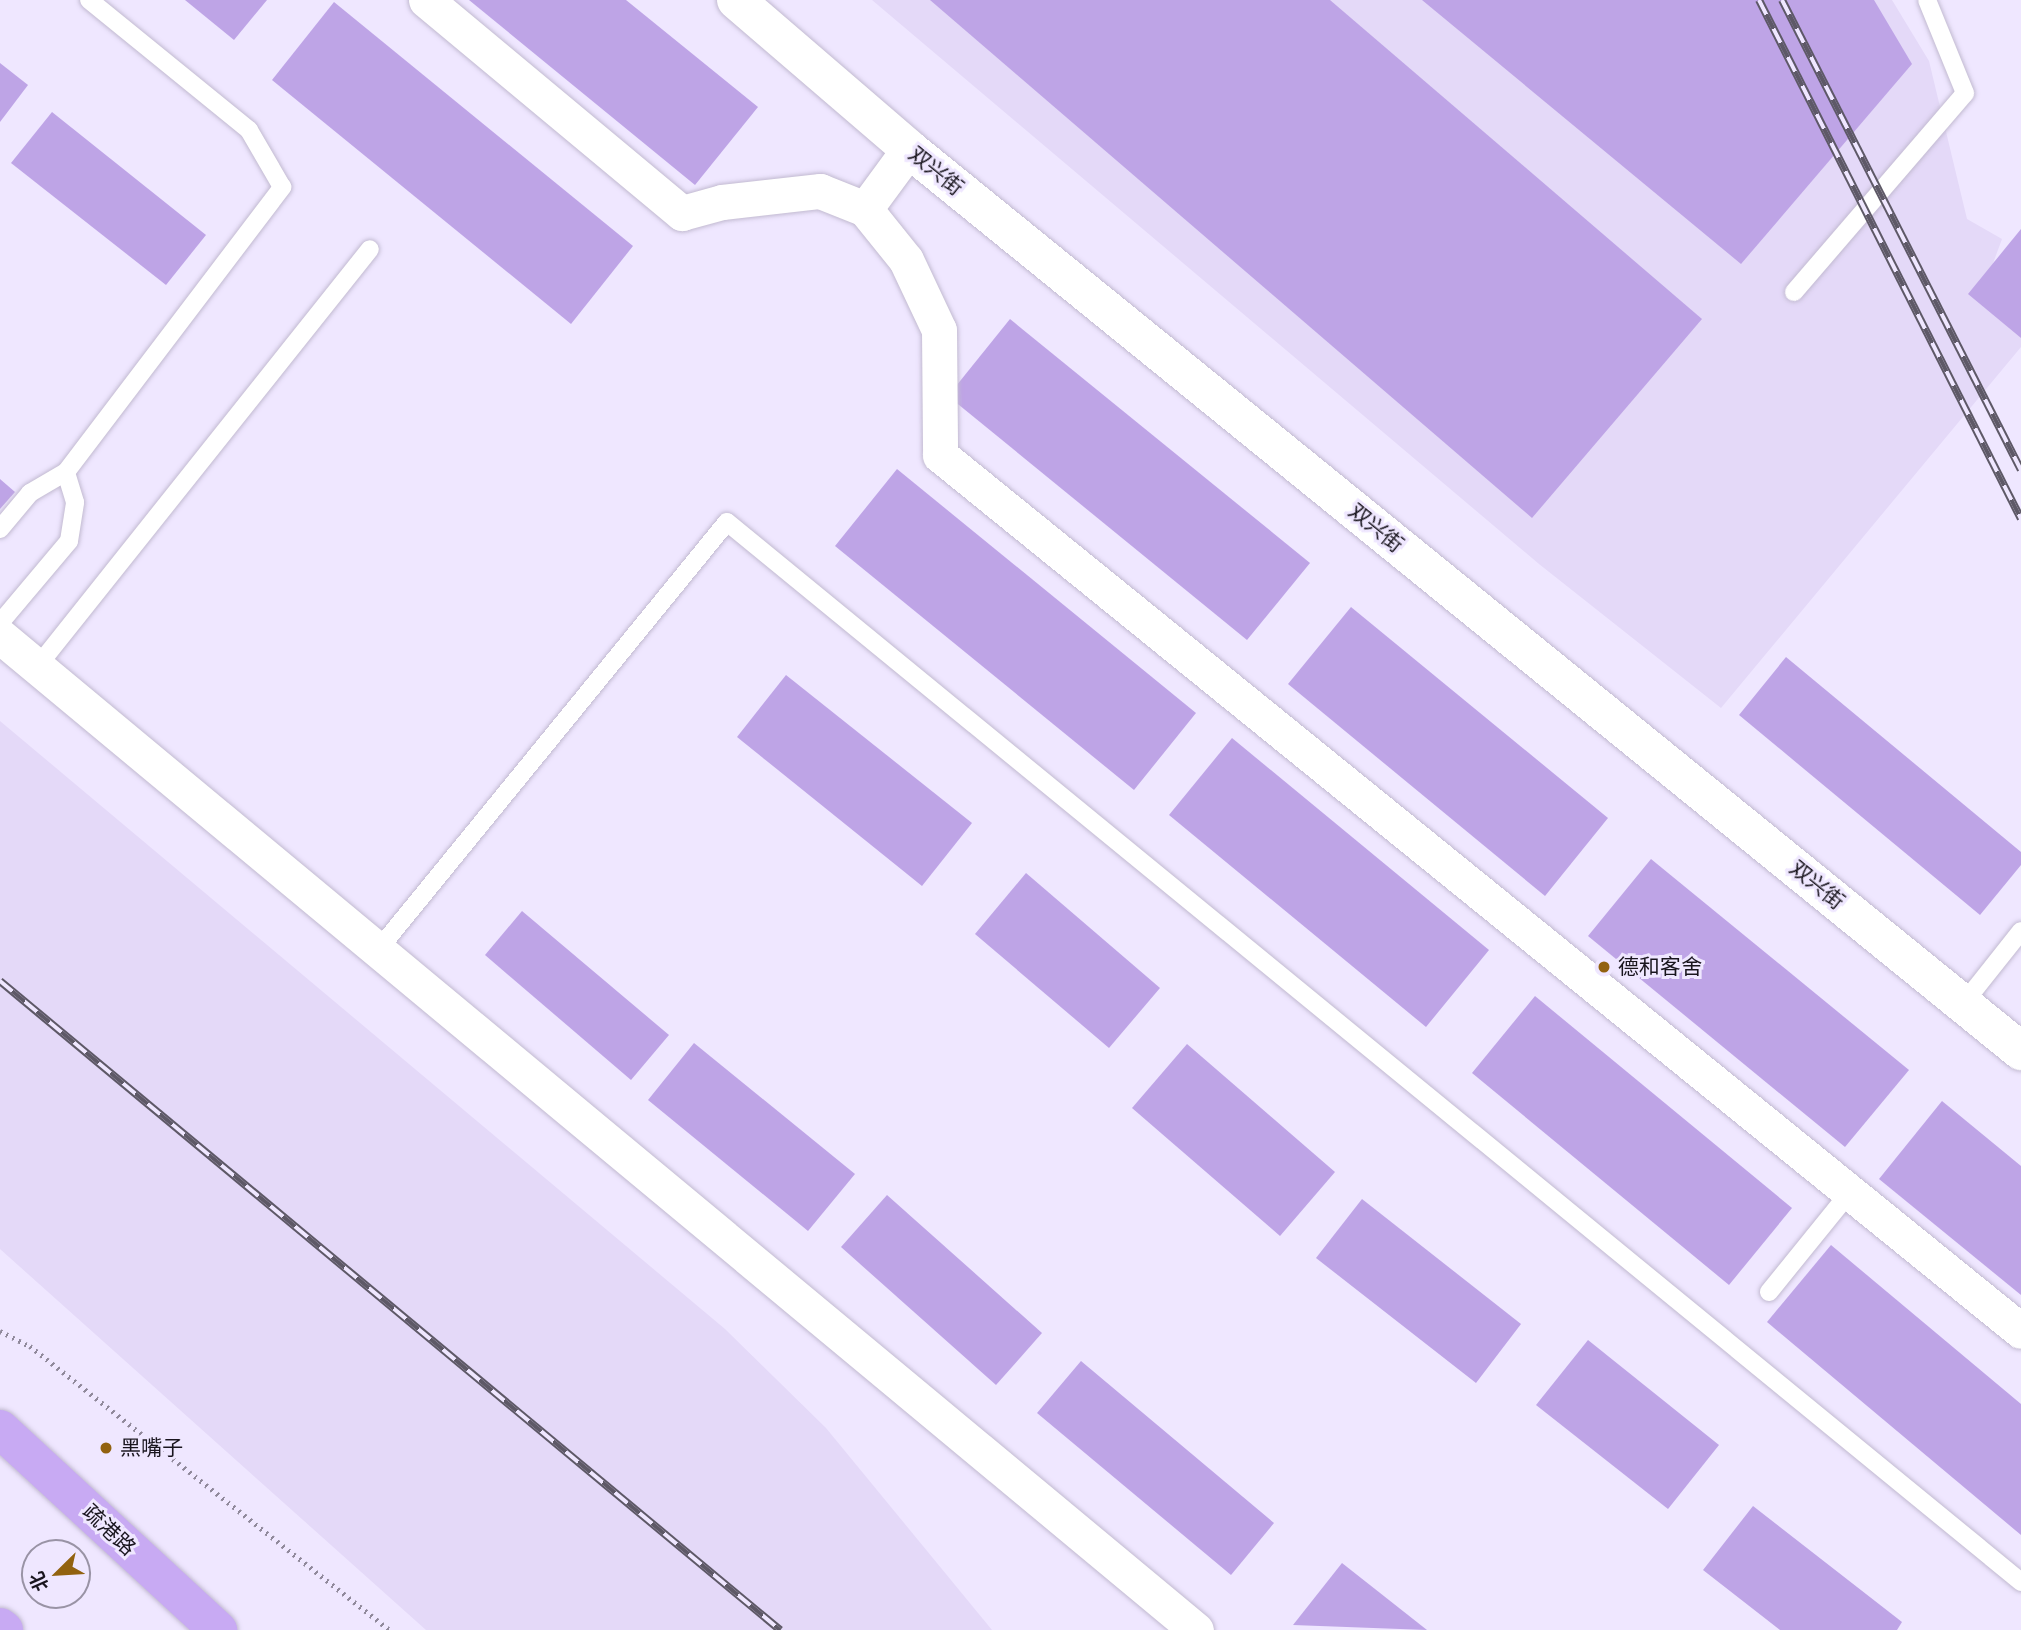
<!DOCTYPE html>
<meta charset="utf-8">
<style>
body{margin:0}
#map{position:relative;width:2021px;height:1630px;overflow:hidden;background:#efe7ff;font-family:"Public Sans","Noto Sans SC",sans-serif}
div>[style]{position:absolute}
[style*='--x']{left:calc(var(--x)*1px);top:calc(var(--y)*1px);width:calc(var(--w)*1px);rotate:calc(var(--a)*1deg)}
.built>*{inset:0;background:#e4d9f8}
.building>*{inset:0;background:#bea4e6}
.path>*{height:4.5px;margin-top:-2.25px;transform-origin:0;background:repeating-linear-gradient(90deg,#90899b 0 2px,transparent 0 7px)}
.roads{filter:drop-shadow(0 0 2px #c2bad1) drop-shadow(0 0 2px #c2bad1)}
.service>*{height:18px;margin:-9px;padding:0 9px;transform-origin:9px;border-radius:9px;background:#fff}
.minor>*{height:35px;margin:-17.5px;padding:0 17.5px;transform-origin:17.5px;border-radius:17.5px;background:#fff}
.tertiary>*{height:38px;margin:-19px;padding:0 19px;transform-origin:19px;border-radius:19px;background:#fff}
.trunk>*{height:38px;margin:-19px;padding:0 19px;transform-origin:19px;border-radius:19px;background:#c8aaf3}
.rail>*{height:8px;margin-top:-4px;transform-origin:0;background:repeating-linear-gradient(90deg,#efe7ff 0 16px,#5e5967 0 32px);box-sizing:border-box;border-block:2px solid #5e5967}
.dots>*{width:19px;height:19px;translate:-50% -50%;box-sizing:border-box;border:4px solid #efe7ff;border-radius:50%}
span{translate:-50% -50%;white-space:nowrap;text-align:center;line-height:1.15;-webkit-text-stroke:6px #efe7ff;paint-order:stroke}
.street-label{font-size:21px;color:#19151e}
.poi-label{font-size:21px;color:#19151e}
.left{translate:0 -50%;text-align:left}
.north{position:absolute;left:21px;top:1539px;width:70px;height:70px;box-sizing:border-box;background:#efe7ff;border:2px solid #9993a5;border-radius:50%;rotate:246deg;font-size:19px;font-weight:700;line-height:28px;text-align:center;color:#19151e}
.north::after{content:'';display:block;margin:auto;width:24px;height:32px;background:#926210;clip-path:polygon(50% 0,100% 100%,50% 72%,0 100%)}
</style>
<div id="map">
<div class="built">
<i style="clip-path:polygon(872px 0,1892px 0,1929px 61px,1967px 219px,2002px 239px,1985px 285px,2021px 309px,2021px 347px,1721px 708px,1539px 564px)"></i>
<i style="clip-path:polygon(0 721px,725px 1329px,826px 1428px,992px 1630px,426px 1630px,0 1249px)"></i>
</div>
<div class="building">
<i style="clip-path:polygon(185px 0,267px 0,234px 40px)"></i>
<i style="clip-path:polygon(469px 0,626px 0,758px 107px,695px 185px)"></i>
<i style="clip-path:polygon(930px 0,1330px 0,1702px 319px,1532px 518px)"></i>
<i style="clip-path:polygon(1422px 0,1874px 0,1912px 64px,1741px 264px)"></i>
<i style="clip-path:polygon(334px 2px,633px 246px,571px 324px,272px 80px)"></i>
<i style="clip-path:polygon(0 63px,28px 85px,0 122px)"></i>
<i style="clip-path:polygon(52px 112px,206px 235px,166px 285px,11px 163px)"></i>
<i style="clip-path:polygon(2021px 229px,2021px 338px,1968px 294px)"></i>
<i style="clip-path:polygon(1010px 319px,1310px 563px,1247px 640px,948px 396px)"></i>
<i style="clip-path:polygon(897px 469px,1196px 713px,1134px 790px,835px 546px)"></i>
<i style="clip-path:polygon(0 479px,15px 492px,0 509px)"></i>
<i style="clip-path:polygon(1351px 607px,1608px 818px,1545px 896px,1288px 684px)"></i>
<i style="clip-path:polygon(1786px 657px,2021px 852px,2021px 865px,1980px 915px,1739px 715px)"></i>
<i style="clip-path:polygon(786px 675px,972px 823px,922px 886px,737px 737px)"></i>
<i style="clip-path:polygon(1232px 738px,1489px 950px,1426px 1027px,1169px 815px)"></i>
<i style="clip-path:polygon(1651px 859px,1909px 1070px,1845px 1147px,1588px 936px)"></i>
<i style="clip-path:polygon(1026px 873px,1160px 988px,1109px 1048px,975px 934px)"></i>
<i style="clip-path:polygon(522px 911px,669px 1035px,631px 1080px,485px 955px)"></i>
<i style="clip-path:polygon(1535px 996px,1792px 1208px,1729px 1285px,1472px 1073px)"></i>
<i style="clip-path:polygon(694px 1043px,855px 1174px,808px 1231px,648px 1100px)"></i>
<i style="clip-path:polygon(1187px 1044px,1335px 1172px,1280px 1236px,1132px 1108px)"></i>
<i style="clip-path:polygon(1942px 1101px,2021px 1166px,2021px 1295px,1879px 1179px)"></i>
<i style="clip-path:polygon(887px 1195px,1042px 1333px,996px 1385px,841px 1247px)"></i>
<i style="clip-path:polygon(1362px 1199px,1521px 1324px,1476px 1383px,1316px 1258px)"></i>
<i style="clip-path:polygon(1831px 1245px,2021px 1404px,2021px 1535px,1767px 1322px)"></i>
<i style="clip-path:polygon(1588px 1340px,1719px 1445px,1668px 1509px,1536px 1405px)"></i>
<i style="clip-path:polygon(1081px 1361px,1274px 1523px,1231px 1575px,1037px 1413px)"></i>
<i style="clip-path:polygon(1753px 1506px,1902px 1622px,1897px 1630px,1780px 1630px,1703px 1570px)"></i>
<i style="clip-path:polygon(1342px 1563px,1427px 1630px,1293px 1625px)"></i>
</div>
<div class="path">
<i style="--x:0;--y:1331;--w:34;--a:27"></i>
<i style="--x:30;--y:1346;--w:458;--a:38.3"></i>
</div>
<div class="roads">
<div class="service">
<i style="--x:1794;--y:292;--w:262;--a:-49.3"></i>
<i style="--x:1965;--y:93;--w:100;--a:-112.2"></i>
<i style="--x:0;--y:529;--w:47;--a:-50.2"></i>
<i style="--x:30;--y:493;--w:42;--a:-30.3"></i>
<i style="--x:66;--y:472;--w:358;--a:-52.8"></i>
<i style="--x:282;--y:187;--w:66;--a:-120.1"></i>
<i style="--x:249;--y:130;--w:206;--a:-140.9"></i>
<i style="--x:0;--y:623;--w:107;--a:-49.9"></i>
<i style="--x:69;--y:541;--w:39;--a:-81"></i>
<i style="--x:75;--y:502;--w:31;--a:-107"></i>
<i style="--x:37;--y:667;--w:534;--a:-51.46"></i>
<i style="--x:378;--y:950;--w:552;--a:-50.81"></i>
<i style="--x:727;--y:522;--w:1673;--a:39.32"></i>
<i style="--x:1963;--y:1004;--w:93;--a:-51.5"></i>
<i style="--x:1769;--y:1292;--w:129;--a:-51"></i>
</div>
<div class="minor">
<i style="--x:426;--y:0;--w:333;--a:39.8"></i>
<i style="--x:682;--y:213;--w:41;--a:-15.4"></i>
<i style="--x:722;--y:202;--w:99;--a:-6.4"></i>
<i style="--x:820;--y:191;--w:48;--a:21.8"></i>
<i style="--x:865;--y:209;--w:65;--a:51.2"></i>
<i style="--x:906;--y:260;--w:77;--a:64.8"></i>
<i style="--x:939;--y:330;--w:125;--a:89.5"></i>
<i style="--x:940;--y:455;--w:1391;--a:39.02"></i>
<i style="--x:865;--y:209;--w:74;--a:-53.7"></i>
<i style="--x:0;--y:636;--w:1555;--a:39.73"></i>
</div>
<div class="tertiary">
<i style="--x:736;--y:0;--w:228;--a:40.7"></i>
<i style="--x:909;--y:149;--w:1432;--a:39.05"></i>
</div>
<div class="trunk">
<i style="--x:0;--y:1429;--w:297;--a:42.7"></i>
<i style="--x:0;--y:1627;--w:5;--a:37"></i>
</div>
</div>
<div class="rail">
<i style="--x:1759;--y:0;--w:581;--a:63.21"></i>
<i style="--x:1782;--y:0;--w:527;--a:63.05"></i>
<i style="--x:0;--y:981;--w:1015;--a:39.76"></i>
</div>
<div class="dots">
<i style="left:1604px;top:967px;background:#926210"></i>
<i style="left:106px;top:1448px;background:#926210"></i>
</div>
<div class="street-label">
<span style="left:936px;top:171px;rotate:39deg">双兴街</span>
<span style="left:1376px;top:528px;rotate:39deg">双兴街</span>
<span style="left:1817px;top:885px;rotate:39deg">双兴街</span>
<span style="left:109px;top:1530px;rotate:43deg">疏港路</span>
</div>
<div class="poi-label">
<span class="left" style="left:1618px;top:967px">德和客舍</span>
<span class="left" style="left:120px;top:1448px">黑嘴子</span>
</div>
<div class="north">北</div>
</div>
